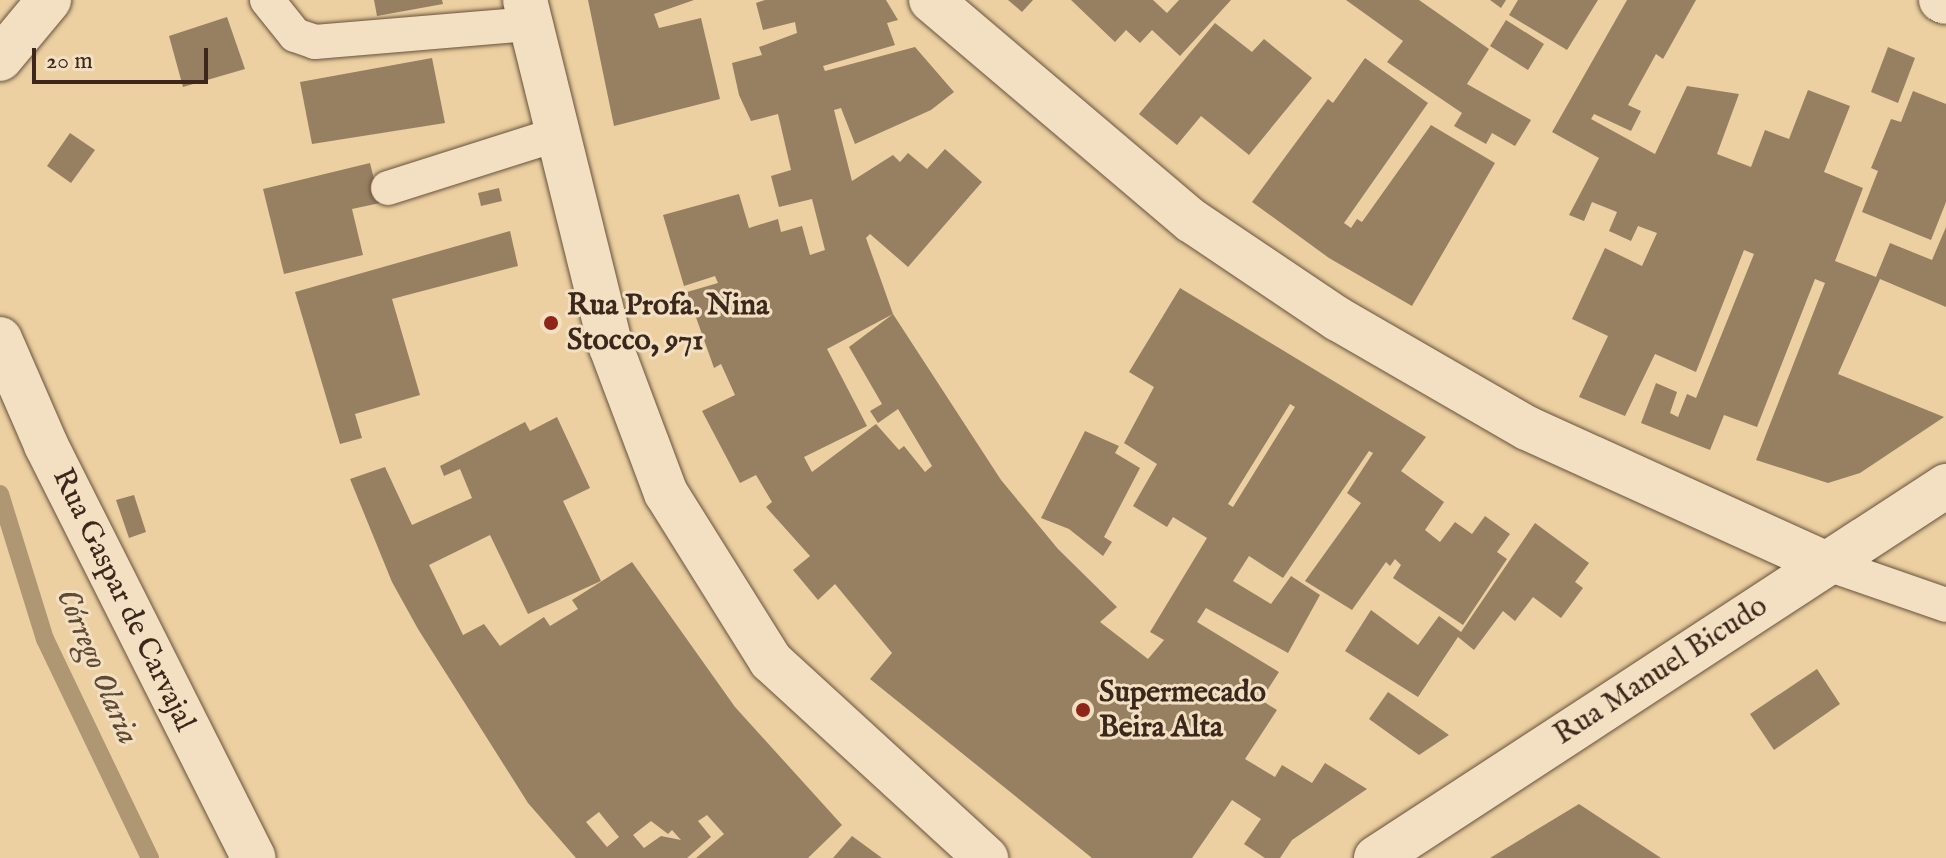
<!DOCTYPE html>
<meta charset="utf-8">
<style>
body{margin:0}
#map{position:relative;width:1946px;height:858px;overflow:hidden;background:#ecd0a1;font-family:"IM FELL English",serif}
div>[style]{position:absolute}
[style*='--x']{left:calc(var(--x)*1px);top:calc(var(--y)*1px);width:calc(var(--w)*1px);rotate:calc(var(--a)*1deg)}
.stream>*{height:18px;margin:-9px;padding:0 9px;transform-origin:9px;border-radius:9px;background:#b09773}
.building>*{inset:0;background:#977f61}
.roads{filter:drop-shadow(0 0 2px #67513c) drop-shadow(0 0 2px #67513c)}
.service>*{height:34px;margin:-17px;padding:0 17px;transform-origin:17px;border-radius:17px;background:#f3e0c2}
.minor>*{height:44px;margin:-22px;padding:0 22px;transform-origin:22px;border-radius:22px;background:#f3e0c2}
.tertiary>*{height:44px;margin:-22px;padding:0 22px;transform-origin:22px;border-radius:22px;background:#f3e0c2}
.dots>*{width:22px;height:22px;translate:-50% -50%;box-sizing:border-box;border:4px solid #f3e0c2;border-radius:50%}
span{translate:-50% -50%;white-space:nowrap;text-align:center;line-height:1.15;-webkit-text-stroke:6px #f3e0c2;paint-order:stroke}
.poi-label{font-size:30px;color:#3b271b;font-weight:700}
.left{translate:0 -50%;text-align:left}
.street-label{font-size:30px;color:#3b271b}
.water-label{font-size:32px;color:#5e4935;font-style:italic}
.scale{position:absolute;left:32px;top:48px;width:176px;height:36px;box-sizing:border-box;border:4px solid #3b271b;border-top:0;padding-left:10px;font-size:24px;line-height:28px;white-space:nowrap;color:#3b271b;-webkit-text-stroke:6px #f3e0c2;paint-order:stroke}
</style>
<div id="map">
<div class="stream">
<i style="--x:0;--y:494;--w:152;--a:72.8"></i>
<i style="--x:45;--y:639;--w:243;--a:64.4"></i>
</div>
<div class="building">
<i style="clip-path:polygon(374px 0,442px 0,443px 4px,377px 16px)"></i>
<i style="clip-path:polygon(588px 0,694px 0,654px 14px,659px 28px,701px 18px,720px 99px,614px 126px)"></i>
<i style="clip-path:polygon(evenodd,765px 0,886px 0,898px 20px,887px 23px,895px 45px,823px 66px,825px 71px,915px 47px,954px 92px,931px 110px,855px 144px,841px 108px,834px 110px,852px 181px,893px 155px,900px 162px,908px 153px,927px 169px,945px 149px,982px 182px,908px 267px,870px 234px,866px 238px,893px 314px,827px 349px,867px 426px,804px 457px,812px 472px,876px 424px,899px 450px,904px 446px,925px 472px,932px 466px,898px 409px,878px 423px,870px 411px,882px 404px,849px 347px,893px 314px,1001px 480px,1058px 549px,1117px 607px,1100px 622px,1148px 659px,1164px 640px,1150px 632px,1207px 538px,1173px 517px,1167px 527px,1133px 506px,1157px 464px,1124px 443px,1154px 387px,1129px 372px,1180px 288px,1426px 437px,1401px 471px,1444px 502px,1425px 530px,1440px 542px,1455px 522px,1472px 534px,1485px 516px,1510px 534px,1497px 552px,1507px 559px,1463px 625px,1393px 578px,1401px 565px,1395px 559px,1390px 566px,1386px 562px,1352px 610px,1305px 581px,1361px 503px,1347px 493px,1373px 453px,1369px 451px,1283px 578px,1249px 556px,1233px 581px,1271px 604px,1291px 576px,1320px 595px,1288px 653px,1206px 608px,1197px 622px,1279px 672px,1261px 700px,1277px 710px,1245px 759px,1275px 777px,1282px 765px,1312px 783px,1325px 763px,1367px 789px,1292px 840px,1280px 858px,1265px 858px,1244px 844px,1261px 819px,1232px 800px,1192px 858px,1092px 858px,870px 679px,892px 653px,835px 584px,818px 600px,793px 570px,810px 556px,766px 507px,772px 502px,756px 475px,740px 483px,702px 411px,735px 395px,721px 364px,714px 368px,687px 292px,718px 283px,715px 276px,684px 286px,663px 215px,739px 194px,749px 228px,778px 219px,781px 232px,802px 226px,810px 255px,825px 250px,812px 199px,779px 207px,771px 176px,791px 170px,778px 114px,751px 121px,739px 95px,732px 63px,762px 55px,759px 47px,797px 33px,795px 22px,763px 30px,756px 3px,765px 0,1290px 404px,1295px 407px,1233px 507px,1228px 504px,1290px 404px)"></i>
<i style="clip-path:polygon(1008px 0,1033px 0,1022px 12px)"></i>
<i style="clip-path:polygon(1071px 0,1153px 0,1167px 13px,1179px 0,1231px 0,1180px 56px,1152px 30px,1140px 43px,1126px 30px,1115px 42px)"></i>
<i style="clip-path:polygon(1346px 0,1419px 0,1489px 49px,1467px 84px,1531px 120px,1515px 146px,1492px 133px,1486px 144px,1454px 126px,1462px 113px,1387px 62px,1403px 41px)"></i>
<i style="clip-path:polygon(1490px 0,1506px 0,1501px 8px)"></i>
<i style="clip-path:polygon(1518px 0,1598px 0,1567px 50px,1509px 15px)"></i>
<i style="clip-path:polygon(1627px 0,1696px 0,1663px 59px,1656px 54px,1628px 105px,1641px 111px,1631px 131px,1594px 114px,1591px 119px,1655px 154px,1687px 86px,1739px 94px,1717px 154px,1751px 167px,1765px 130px,1789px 139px,1808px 90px,1850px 106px,1824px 172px,1863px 188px,1835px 261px,1876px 277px,1890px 243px,1932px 260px,1946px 227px,1946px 307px,1880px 279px,1838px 374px,1944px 417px,1860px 473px,1828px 483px,1756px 460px,1825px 283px,1815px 279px,1757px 427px,1724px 415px,1710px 450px,1641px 423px,1656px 383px,1677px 392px,1670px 413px,1678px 417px,1687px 394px,1696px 398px,1754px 254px,1744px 250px,1696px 372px,1655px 354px,1625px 416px,1579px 397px,1608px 336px,1572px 319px,1605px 248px,1642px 266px,1657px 233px,1638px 226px,1631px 241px,1609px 231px,1617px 212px,1592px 202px,1584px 221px,1569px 215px,1599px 158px,1552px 132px)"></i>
<i style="clip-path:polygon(227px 17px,245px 69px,183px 87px,169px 36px)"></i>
<i style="clip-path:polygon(1506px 20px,1544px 44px,1528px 70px,1490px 46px)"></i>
<i style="clip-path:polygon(1215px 23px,1252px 52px,1264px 39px,1312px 78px,1249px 155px,1201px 116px,1177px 145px,1139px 114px)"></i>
<i style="clip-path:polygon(1888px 47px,1915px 58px,1898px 103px,1871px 92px)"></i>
<i style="clip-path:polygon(432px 58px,445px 123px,312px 144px,300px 82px)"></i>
<i style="clip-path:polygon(1365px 58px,1428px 103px,1344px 223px,1351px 228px,1357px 219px,1362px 222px,1431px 125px,1495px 163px,1412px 306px,1329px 258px,1252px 202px,1328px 99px,1333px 103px)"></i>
<i style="clip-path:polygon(1913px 91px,1946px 104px,1946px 202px,1931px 240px,1862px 212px,1878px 171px,1871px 168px,1891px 119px,1901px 122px)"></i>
<i style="clip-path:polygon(70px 133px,95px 150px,71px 183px,47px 166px)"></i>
<i style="clip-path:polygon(370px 163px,380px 203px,352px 209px,363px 255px,284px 274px,263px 189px)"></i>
<i style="clip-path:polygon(499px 188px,502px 201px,481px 206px,478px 193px)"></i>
<i style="clip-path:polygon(510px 231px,518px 266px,392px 299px,420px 395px,355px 414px,362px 438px,340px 444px,295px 292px)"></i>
<i style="clip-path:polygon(evenodd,557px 417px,590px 488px,563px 501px,601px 581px,528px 614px,490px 535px,429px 565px,463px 635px,484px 624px,500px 646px,544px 617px,550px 626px,578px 609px,572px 600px,632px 562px,735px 707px,842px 825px,808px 858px,696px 858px,724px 834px,707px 815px,698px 821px,711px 837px,687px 858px,576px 858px,528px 803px,418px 629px,392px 582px,350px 479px,385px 467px,412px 525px,472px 498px,460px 469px,444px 476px,440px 466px,525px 422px,530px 431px,557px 417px,599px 812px,619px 837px,607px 847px,586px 822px,599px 812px,557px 417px,651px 821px,668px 834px,672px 830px,681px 840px,661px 836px,644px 848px,633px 835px,651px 821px)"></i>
<i style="clip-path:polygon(1085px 431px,1119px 446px,1115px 453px,1140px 468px,1104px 537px,1112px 542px,1103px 556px,1069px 529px,1041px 518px)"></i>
<i style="clip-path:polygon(134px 495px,146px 532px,129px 538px,116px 500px)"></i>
<i style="clip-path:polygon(1535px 523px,1589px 563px,1575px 582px,1583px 588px,1561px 618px,1533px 597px,1515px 621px,1503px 611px,1474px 650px,1458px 637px,1418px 697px,1345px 651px,1371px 610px,1418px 645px,1439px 616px,1461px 632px)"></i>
<i style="clip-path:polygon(1817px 669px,1840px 704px,1774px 750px,1750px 714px)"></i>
<i style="clip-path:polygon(1388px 692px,1449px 735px,1419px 755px,1369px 719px)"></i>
<i style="clip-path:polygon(1579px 804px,1661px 858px,1490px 858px)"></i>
<i style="clip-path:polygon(852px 836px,882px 858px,833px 858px)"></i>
</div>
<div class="roads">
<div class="service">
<i style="--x:267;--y:0;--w:45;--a:51.3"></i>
<i style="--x:295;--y:35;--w:21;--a:19"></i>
<i style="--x:315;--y:42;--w:217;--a:-4.8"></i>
<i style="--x:388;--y:188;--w:178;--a:-17.6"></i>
<i style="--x:1825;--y:563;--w:128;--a:19.1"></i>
</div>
<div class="minor">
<i style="--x:931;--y:0;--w:342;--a:40.3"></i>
<i style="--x:1192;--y:221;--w:176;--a:33.9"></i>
<i style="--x:1338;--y:319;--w:218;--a:30"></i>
<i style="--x:1527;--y:428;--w:327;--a:24.4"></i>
<i style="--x:1941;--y:0;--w:5;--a:22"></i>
<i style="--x:0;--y:339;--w:116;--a:66.5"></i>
<i style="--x:46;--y:445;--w:462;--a:63.3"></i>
<i style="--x:1376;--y:858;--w:681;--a:-33.13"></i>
</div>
<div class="tertiary">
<i style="--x:525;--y:0;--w:357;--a:76.1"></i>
<i style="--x:611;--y:347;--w:156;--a:69.4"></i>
<i style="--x:666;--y:493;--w:198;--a:58"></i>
<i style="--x:771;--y:661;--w:292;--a:42.5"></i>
<i style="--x:0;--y:59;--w:77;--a:-50.3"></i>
</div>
</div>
<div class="dots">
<i style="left:551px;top:323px;background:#8f2418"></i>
<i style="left:1083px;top:710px;background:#8f2418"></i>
</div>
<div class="poi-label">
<span class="left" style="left:567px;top:323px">Rua Profa. Nina<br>Stocco, 971</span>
<span class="left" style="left:1099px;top:710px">Supermecado<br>Beira Alta</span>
</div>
<div class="street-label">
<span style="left:123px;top:600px;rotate:64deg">Rua Gaspar de Carvajal</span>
<span style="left:1661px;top:671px;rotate:-33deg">Rua Manuel Bicudo</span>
</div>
<div class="water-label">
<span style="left:96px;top:667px;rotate:67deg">Córrego Olaria</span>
</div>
<div class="scale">20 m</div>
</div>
